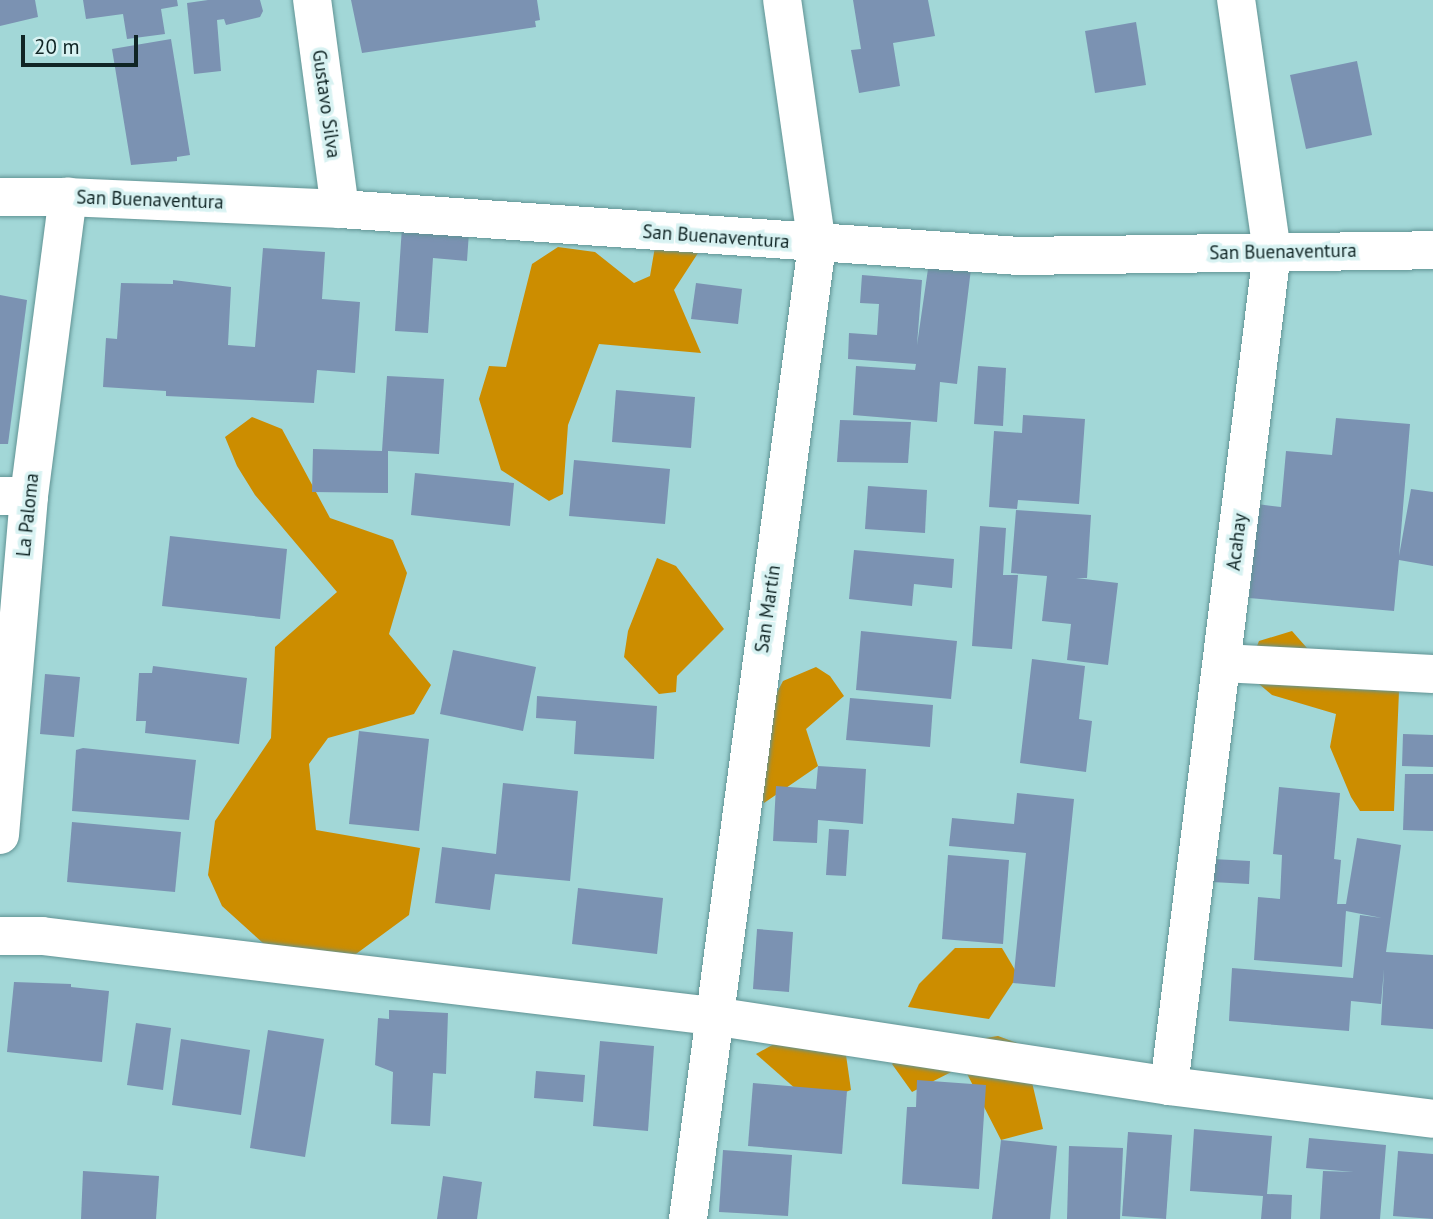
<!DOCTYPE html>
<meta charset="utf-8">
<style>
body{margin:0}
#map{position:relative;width:1433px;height:1219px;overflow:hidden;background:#a2d7d7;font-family:"PT Sans",sans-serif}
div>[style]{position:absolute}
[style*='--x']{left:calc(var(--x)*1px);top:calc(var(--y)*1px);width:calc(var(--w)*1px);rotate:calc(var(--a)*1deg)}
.forest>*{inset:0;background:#cc8d00}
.building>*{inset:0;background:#7b92b2}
.roads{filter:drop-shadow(0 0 2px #609394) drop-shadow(0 0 2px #609394)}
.minor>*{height:38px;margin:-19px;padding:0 19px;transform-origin:19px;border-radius:19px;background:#fff}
.tertiary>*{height:38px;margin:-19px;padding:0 19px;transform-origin:19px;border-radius:19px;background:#fff}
span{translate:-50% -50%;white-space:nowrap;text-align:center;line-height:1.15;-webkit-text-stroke:7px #d8f2f2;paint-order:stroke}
.street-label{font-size:19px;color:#102525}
.scale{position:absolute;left:21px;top:35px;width:117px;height:32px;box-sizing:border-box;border:4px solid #102525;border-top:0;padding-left:9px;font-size:21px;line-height:24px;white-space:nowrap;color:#102525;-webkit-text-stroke:5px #d8f2f2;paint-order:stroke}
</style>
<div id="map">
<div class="forest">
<i style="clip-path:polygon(656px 241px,700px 250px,674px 290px,701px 353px,599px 344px,568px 425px,563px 494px,549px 501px,501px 470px,479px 399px,489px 366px,506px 367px,532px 264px,558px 247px,595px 252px,634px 283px,650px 276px)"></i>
<i style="clip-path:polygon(252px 417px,282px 429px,330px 518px,393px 540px,407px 573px,389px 634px,431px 685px,414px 714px,328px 738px,309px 764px,316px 830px,420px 848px,409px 915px,341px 965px,274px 953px,222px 906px,208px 875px,215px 821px,271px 738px,275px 647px,337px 592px,255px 495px,237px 466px,225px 437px)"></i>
<i style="clip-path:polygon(657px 558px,676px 566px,724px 629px,677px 676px,676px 692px,659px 694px,624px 657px,628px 631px)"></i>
<i style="clip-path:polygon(1292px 631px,1336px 681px,1399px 691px,1394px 811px,1360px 811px,1351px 797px,1330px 747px,1336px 714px,1272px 695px,1246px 673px,1259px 641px)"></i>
<i style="clip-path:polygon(816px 667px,830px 676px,844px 696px,806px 729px,818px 766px,764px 803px,741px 761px,783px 681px)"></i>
<i style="clip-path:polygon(955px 948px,1002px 948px,1018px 975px,989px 1019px,908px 1007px,919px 984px)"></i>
<i style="clip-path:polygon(804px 1027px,846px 1055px,851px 1090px,821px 1101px,797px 1090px,756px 1054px)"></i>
<i style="clip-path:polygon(998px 1036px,1017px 1043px,1027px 1061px,1043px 1129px,1001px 1140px,963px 1066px,912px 1092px,892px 1064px,904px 1051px)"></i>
</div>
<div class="building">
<i style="clip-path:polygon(0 0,35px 0,38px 17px,0 26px)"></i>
<i style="clip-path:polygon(83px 0,177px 0,178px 6px,161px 9px,165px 34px,127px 39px,123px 14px,86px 19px)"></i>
<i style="clip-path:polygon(208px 0,260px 0,263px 11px,260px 17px,226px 25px,224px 19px,217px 20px,221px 71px,194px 74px,187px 3px)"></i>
<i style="clip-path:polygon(351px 0,537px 0,540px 20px,535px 21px,536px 27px,362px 53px)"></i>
<i style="clip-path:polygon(853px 0,928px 0,935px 36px,893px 43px,900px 86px,859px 93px,851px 50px,861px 49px)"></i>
<i style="clip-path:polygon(1136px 22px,1146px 85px,1095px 93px,1085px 31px)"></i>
<i style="clip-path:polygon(171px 39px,190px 155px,177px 157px,177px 161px,131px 165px,112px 49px)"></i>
<i style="clip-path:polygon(1357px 61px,1372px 135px,1306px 149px,1290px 75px)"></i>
<i style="clip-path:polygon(402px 227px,469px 232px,467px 261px,433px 258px,428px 333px,395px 331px)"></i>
<i style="clip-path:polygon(263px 248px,325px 252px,322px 299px,360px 302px,355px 373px,317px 370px,314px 403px,166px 396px,166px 391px,103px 387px,106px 338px,117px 339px,121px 283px,173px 284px,173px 280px,231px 287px,228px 345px,255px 347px)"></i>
<i style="clip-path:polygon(929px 262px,971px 269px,957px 384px,940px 382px,937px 422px,853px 415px,856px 366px,915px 370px,916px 364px,848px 359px,849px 333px,877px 335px,879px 304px,860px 303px,862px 275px,922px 280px,917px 345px)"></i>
<i style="clip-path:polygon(696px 283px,742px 289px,738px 324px,691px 319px)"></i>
<i style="clip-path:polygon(0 295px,27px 300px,8px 444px,0 444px)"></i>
<i style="clip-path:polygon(978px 366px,1006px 368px,1003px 426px,974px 424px)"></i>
<i style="clip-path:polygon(387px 376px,444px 379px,439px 454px,388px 451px,388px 493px,312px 492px,313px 449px,382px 451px)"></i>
<i style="clip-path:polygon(616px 390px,695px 397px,691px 448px,612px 442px)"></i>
<i style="clip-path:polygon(1023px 415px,1085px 419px,1079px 504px,1018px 500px,1017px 509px,989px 507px,994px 431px,1022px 433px)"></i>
<i style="clip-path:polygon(1336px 418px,1410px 424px,1399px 556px,1411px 489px,1433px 492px,1433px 566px,1399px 560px,1394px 611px,1249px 598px,1257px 504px,1281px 507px,1286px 451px,1332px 455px)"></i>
<i style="clip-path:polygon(840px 420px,911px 422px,908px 463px,837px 462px)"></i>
<i style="clip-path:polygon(574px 460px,670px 469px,665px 524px,569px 516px)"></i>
<i style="clip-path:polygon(415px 473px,514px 483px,510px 526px,411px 515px)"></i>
<i style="clip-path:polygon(868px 486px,927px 490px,925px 533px,865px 529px)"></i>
<i style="clip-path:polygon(1016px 510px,1091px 515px,1087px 578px,1076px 578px,1118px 583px,1108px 665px,1067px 660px,1071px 624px,1042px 621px,1047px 576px,1011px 573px)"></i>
<i style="clip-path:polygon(980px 526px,1006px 528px,1003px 575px,1018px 575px,1012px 649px,972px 646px)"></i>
<i style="clip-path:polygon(170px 536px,287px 549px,280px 619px,162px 606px)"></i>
<i style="clip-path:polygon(854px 550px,954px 559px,952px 588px,914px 584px,912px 606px,849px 599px)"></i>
<i style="clip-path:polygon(861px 631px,957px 641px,951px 699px,856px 690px)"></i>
<i style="clip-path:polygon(453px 650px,536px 667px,523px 731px,440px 714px)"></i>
<i style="clip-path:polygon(1032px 659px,1085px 666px,1079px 719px,1092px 721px,1086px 772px,1020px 763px)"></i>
<i style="clip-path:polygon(153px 666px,247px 678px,239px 744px,145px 733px,146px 721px,136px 721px,139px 673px,152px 673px)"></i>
<i style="clip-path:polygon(45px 674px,80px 677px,74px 737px,40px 734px)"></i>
<i style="clip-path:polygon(537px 696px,657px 706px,654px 759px,574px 754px,576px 721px,536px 718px)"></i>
<i style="clip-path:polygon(850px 698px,933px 705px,930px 747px,846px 740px)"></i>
<i style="clip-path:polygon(359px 731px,429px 739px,419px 831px,349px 824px)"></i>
<i style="clip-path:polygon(1403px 734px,1433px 735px,1433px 767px,1402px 766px)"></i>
<i style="clip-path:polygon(83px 748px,196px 760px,189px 820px,72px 811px,76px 750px)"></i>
<i style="clip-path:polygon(818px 766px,866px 769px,863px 824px,818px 820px,817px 843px,773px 841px,776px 786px,816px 789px)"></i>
<i style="clip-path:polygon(1405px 774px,1433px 774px,1433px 831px,1403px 830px)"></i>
<i style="clip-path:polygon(503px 783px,578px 791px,570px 881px,495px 874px,490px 910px,435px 903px,442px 847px,496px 854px)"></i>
<i style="clip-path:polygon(1279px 787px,1340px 793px,1334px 859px,1341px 860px,1337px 904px,1346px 904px,1357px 838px,1401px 845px,1386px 952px,1433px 955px,1433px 1029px,1381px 1025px,1384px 969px,1381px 1004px,1351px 1001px,1349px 1031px,1229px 1021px,1232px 968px,1353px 978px,1360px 915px,1382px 918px,1346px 911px,1342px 967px,1254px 960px,1258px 897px,1280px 899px,1282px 855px,1273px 854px)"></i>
<i style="clip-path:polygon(1017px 793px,1074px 799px,1055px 987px,1013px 983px,1026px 853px,949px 846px,952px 818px,1014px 824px)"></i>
<i style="clip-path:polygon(72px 822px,181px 832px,175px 892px,67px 882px)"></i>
<i style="clip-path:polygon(829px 829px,849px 830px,846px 876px,826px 875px)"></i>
<i style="clip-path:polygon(948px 855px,1009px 860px,1003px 944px,942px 939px)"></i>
<i style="clip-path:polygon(1213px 859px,1250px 861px,1249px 884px,1212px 882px)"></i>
<i style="clip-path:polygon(578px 888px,663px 898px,657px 954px,572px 944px)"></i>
<i style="clip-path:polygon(757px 929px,793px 932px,789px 992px,753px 989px)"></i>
<i style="clip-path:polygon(14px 982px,71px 984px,71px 987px,109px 991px,102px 1062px,7px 1052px)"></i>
<i style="clip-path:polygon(389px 1010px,448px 1013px,446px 1074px,433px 1073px,430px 1126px,391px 1124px,393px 1072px,375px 1065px,378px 1018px,389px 1019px)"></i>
<i style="clip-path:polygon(136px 1023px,171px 1028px,163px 1090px,127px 1085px)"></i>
<i style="clip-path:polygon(268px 1030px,324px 1039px,305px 1157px,250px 1148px)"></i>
<i style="clip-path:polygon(181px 1039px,250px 1050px,241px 1115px,172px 1105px)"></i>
<i style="clip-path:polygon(600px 1041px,654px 1046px,648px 1131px,593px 1126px)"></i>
<i style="clip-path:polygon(536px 1071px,585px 1075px,583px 1102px,534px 1098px)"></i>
<i style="clip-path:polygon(917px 1080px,986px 1085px,979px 1189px,902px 1184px,907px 1107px,916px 1107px)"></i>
<i style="clip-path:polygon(753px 1083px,847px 1091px,842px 1154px,748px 1146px)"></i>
<i style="clip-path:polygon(1194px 1129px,1272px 1136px,1267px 1194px,1292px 1195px,1291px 1219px,1261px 1219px,1263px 1196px,1190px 1191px)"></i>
<i style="clip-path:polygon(1128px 1132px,1172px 1135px,1166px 1219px,1122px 1216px)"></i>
<i style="clip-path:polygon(1309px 1138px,1386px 1145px,1380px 1219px,1320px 1219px,1323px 1171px,1354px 1172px,1306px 1168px)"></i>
<i style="clip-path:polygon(1001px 1140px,1057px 1146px,1050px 1219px,992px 1219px)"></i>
<i style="clip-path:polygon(1069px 1146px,1123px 1148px,1120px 1219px,1067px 1219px)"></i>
<i style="clip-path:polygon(723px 1150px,792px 1155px,788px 1216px,719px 1212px)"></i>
<i style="clip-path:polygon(1398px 1151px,1433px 1154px,1433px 1219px,1393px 1216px)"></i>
<i style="clip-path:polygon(83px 1171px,159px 1176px,156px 1219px,81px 1219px)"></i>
<i style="clip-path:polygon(443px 1176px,482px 1182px,477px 1219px,437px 1219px)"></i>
</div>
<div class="roads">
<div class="minor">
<i style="--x:0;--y:197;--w:68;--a:0"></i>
<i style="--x:340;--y:209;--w:681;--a:3.96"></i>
<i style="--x:1019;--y:256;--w:414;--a:-0.8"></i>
<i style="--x:0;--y:496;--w:29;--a:0"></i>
<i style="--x:1222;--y:663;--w:211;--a:3"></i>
<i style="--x:0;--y:936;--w:42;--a:0"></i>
<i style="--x:42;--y:936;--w:676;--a:6.8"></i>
<i style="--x:713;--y:1016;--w:461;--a:8.7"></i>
<i style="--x:1169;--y:1086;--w:266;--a:7.1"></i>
<i style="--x:1169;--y:1086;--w:840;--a:-82.96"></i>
<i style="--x:1272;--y:252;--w:255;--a:-98.1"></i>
<i style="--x:688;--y:1219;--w:983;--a:-82.46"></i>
<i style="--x:817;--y:245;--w:247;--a:-98.1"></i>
</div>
<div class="tertiary">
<i style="--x:0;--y:835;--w:340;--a:-85.1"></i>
<i style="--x:29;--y:496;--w:302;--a:-82.6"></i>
<i style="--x:68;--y:197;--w:272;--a:2.5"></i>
<i style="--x:340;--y:209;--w:211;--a:-97.6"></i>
</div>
</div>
<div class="street-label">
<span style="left:326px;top:104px;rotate:82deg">Gustavo Silva</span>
<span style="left:150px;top:200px;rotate:2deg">San Buenaventura</span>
<span style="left:716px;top:237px;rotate:4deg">San Buenaventura</span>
<span style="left:1283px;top:252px;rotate:-1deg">San Buenaventura</span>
<span style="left:28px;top:515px;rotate:-84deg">La Paloma</span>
<span style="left:1237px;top:542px;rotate:-83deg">Acahay</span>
<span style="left:768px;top:609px;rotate:-82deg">San Martín</span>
</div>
<div class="scale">20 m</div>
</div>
